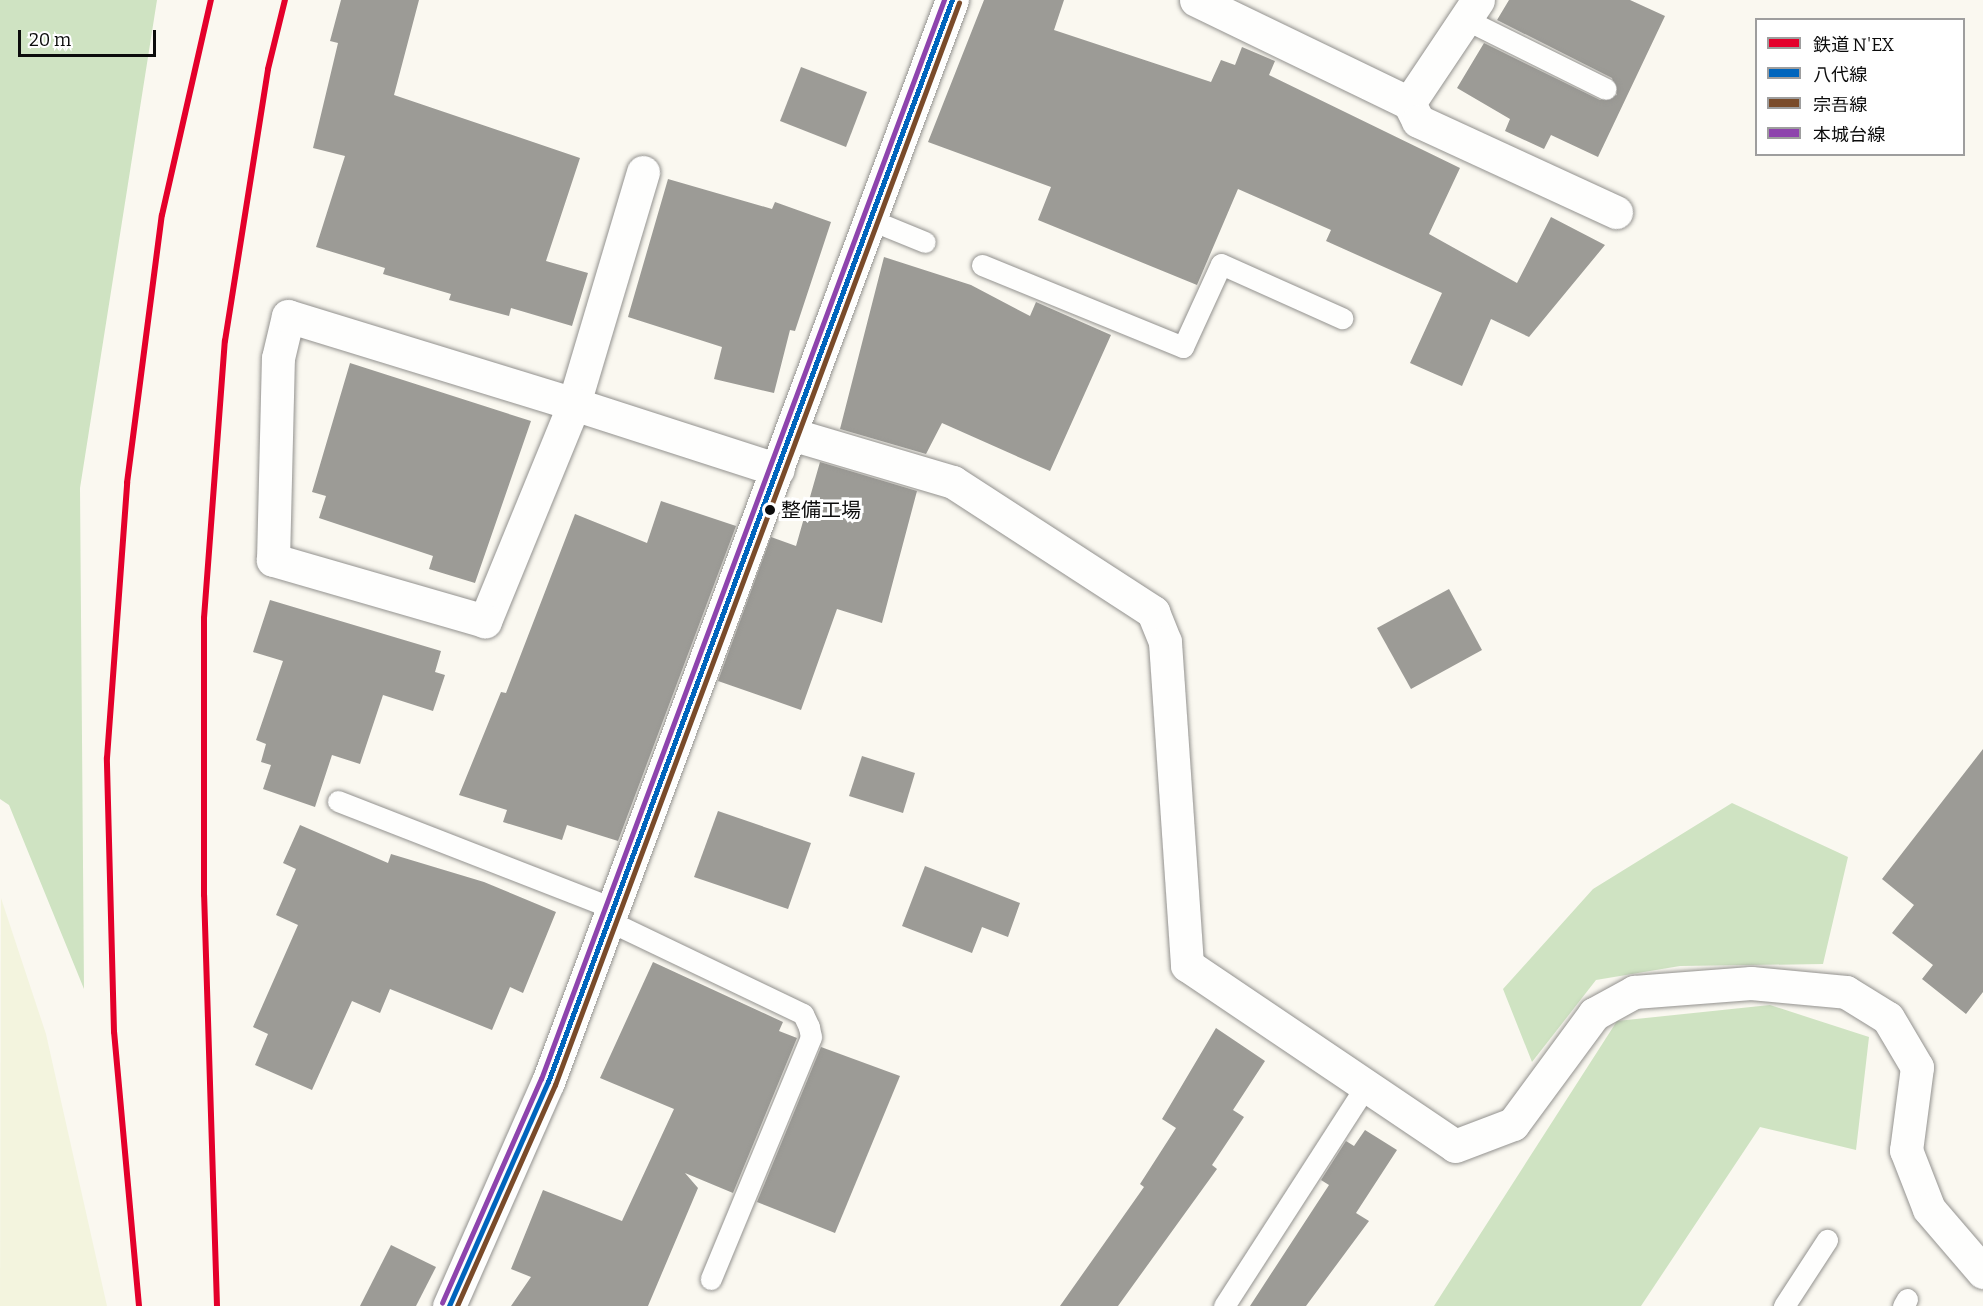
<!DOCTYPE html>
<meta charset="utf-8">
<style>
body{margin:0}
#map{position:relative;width:1983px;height:1306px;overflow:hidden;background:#faf8f0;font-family:Bitter,"Noto Sans JP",serif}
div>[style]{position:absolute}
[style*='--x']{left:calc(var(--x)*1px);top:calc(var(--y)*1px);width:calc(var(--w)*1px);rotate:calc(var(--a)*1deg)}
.farmland>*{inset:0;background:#f3f4de}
.forest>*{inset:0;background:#cfe3c2}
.building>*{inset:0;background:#9c9b96}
.roads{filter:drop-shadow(0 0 2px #93928f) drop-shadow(0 0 2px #93928f)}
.service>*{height:21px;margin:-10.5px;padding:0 10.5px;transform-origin:10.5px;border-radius:10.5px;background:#fefefd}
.minor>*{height:33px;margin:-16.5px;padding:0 16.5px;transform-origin:16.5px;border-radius:16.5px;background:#fefefd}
.tertiary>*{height:33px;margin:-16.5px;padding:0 16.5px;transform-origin:16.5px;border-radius:16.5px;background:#fefefd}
.bus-1>*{height:4.5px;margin:-2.25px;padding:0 2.25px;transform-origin:2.25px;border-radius:2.25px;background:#0065bd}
.bus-2>*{height:4.5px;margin:-2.25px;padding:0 2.25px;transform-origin:2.25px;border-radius:2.25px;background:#7a4b2a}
.bus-3>*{height:4.5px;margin:-2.25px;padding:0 2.25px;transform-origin:2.25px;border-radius:2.25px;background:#8e44ad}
.rail-1>*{height:6px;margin:-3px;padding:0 3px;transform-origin:3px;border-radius:3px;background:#e4002b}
.dots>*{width:16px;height:16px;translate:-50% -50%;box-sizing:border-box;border:3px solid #fff;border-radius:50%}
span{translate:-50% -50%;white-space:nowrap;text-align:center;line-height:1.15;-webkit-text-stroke:6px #fff;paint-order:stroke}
.bus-label{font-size:20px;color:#0c0c0c}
.left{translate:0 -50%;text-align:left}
.legend{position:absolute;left:1755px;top:18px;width:210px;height:138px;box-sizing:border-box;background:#fff;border:2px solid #9e9e9e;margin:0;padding:8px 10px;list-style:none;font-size:18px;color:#0c0c0c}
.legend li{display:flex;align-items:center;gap:12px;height:30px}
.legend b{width:30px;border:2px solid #9e9e9e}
.scale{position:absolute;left:18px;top:30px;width:138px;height:27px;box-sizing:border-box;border:3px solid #0c0c0c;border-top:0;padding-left:8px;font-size:18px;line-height:21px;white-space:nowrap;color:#0c0c0c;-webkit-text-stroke:4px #fff;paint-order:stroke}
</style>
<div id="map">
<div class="farmland">
<i style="clip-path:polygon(1px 898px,46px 1034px,107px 1306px,0 1306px)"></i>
</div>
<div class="forest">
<i style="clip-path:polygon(0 0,157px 0,80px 488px,84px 989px,9px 805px,0 799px)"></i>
<i style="clip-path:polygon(1732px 803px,1848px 857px,1823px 964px,1680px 966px,1596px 980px,1532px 1062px,1503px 989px,1593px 889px)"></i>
<i style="clip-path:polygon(1770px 1005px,1869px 1037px,1856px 1150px,1760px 1127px,1641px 1306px,1434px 1306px,1617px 1021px)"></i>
</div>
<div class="building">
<i style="clip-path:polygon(341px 0,419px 0,394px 95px,580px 158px,546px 261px,588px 273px,572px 326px,511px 308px,509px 316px,449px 300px,451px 294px,383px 274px,385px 268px,316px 247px,345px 156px,313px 148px,338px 43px,330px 41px)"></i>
<i style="clip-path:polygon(984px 0,1064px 0,1054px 30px,1211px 82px,1221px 60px,1235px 65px,1242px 47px,1275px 61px,1269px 75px,1460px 168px,1429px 234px,1517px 283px,1551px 217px,1605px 245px,1529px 337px,1491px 319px,1462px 386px,1410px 363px,1442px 293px,1326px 241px,1331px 230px,1238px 189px,1197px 285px,1038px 220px,1051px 187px,928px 142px)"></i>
<i style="clip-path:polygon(1509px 0,1630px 0,1665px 16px,1598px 157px,1551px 135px,1544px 149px,1505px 131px,1510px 119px,1457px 88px,1484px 43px,1600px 100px,1617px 95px,1612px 78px,1497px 20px)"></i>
<i style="clip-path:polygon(801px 67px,867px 92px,846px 147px,780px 121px)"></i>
<i style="clip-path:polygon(668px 179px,772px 209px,775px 202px,831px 222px,795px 331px,790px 330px,774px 393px,714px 379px,722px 347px,628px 317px)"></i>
<i style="clip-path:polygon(884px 257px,971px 285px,1030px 316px,1036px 302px,1111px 335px,1050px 471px,942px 423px,926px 454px,840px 429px)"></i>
<i style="clip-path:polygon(350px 363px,531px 421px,475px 583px,429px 569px,433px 556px,319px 518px,326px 496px,312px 492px)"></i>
<i style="clip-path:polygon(820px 462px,917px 491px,882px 623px,837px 609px,801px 710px,718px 681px,771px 537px,796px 546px)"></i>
<i style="clip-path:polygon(661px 501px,736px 526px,618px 841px,567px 825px,562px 840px,503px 822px,507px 810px,459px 795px,501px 692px,506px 693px,575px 514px,647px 543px)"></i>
<i style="clip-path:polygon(1449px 589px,1482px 650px,1411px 689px,1377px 628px)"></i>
<i style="clip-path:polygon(270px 600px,441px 651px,435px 672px,445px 675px,433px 711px,383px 695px,360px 764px,332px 755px,315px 807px,263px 789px,271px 765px,261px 762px,266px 744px,256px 740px,283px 661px,253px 652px)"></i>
<i style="clip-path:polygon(1983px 749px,1983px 992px,1966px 1014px,1922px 979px,1933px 965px,1892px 933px,1914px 905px,1882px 879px)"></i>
<i style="clip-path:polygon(862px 756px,915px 773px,903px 813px,849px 796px)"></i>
<i style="clip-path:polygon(718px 811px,811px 843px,788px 909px,694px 877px)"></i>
<i style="clip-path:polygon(300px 825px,388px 863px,391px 854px,484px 882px,556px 912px,523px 993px,510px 987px,492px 1030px,390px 989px,380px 1013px,352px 1001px,312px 1090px,255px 1065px,268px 1034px,253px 1027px,298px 925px,276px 915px,296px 869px,283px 863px)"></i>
<i style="clip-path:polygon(925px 866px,1020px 903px,1008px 937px,982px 927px,972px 953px,902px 926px)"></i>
<i style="clip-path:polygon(653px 962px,783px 1022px,779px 1031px,797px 1038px,733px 1193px,685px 1173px,698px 1188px,648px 1306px,511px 1306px,531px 1277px,511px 1269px,543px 1190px,622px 1221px,674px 1109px,600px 1078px)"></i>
<i style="clip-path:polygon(1216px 1028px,1265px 1061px,1233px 1110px,1244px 1117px,1212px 1165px,1217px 1169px,1118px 1306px,1060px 1306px,1144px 1187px,1140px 1184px,1176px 1128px,1162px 1119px)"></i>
<i style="clip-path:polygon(821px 1047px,900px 1076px,835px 1233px,757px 1202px)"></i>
<i style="clip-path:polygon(1365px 1130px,1397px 1150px,1356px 1213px,1369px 1221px,1306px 1306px,1250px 1306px,1329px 1185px,1321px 1180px,1346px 1141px,1354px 1146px)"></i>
<i style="clip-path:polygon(391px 1245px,436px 1267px,416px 1306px,360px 1306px)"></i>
</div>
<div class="roads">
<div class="service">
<i style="--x:1465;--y:19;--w:157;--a:26.4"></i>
<i style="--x:871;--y:220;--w:58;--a:22.2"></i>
<i style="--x:982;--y:265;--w:217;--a:22.2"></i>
<i style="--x:1183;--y:347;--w:91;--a:-65.4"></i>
<i style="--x:1221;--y:264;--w:133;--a:24.1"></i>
<i style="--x:338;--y:801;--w:295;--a:21.3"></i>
<i style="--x:609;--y:921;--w:215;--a:25.6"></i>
<i style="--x:803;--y:1014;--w:14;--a:65"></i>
<i style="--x:809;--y:1027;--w:10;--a:79"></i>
<i style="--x:811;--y:1037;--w:262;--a:112.5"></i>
<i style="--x:1224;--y:1306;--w:262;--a:-57.2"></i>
<i style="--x:1784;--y:1306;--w:79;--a:-56.9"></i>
<i style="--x:1903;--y:1306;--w:8;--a:-60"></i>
</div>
<div class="minor">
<i style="--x:1196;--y:0;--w:237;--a:25.8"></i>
<i style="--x:1409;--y:103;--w:124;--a:-56.2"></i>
<i style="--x:1409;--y:103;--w:20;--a:63"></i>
<i style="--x:1418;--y:121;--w:218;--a:24.7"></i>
<i style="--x:643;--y:172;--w:242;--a:106.6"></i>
<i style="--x:574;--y:404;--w:235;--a:112.3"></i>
<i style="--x:485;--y:621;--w:221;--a:-163.9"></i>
<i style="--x:273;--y:560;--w:202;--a:-88.6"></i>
<i style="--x:278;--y:358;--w:43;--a:-76.6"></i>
<i style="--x:288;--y:316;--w:299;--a:17.1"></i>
<i style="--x:574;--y:404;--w:214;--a:17.9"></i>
<i style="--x:791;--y:434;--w:169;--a:16.5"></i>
<i style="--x:953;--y:482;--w:239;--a:33"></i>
<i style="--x:1153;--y:612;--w:32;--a:68"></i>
<i style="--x:1165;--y:642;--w:324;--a:86.1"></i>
<i style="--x:1187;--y:965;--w:323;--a:34"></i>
<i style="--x:1455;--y:1146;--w:62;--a:-20.8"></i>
<i style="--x:1513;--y:1124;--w:137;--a:-53.6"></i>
<i style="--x:1594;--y:1014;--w:46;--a:-28.8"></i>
<i style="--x:1634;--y:992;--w:117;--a:-4.4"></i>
<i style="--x:1751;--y:983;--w:95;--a:5.4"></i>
<i style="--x:1846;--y:992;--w:49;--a:31.8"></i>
<i style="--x:1888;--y:1018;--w:57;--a:59.4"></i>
<i style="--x:1917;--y:1067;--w:84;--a:97.5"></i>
<i style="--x:1906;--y:1150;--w:63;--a:68.7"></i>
<i style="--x:1929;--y:1209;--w:83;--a:49.4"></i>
</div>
<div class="tertiary">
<i style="--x:449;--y:1306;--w:245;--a:-66.2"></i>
<i style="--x:548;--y:1082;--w:1155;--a:-69.53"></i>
</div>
</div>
<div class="bus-1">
<i style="--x:449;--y:1306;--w:245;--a:-66.2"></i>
<i style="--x:548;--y:1082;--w:1155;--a:-69.53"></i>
</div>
<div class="bus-2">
<i style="--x:457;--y:1306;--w:242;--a:-66.1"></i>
<i style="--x:555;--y:1085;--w:1155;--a:-69.53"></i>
</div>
<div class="bus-3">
<i style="--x:442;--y:1303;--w:245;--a:-66.2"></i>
<i style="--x:541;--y:1079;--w:1152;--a:-69.52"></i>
</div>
<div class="rail-1">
<i style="--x:139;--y:1306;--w:275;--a:-95.2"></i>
<i style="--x:114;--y:1032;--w:274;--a:-91.5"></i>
<i style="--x:107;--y:758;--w:276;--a:-85.8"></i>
<i style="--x:127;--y:483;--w:270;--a:-82.6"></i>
<i style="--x:162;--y:215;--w:221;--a:-77.2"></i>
<i style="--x:217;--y:1306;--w:411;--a:-91.8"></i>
<i style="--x:204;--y:895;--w:277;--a:-90"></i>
<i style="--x:204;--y:618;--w:278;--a:-85.7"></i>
<i style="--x:225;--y:341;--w:275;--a:-81"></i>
<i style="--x:268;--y:69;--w:71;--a:-76.2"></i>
</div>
<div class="dots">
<i style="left:770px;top:510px;background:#0c0c0c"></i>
</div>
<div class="bus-label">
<span class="left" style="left:781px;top:510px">整備工場</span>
</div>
<ul class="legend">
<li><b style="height:8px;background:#e4002b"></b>鉄道 N'EX</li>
<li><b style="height:8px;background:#0065bd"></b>八代線</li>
<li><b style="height:8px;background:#7a4b2a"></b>宗吾線</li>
<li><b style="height:8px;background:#8e44ad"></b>本城台線</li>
</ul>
<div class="scale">20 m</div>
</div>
